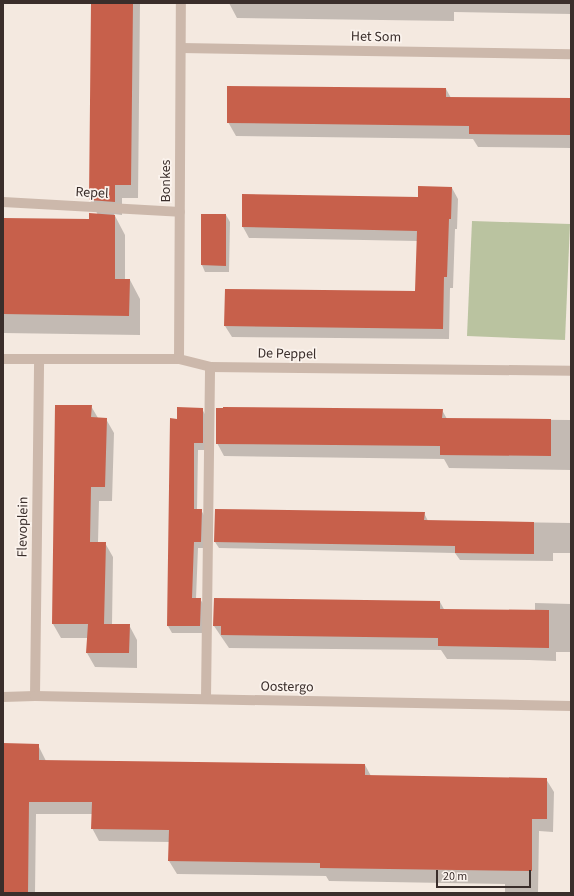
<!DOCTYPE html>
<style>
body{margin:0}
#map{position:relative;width:574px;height:896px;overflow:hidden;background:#f4e9e0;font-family:"Source Sans 3",sans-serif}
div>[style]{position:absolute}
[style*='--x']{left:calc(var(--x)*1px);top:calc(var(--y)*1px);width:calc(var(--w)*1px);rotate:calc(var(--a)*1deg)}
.green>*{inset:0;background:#bac3a0}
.shadow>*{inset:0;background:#0003}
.building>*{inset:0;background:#c7604b}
.pedestrian>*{height:10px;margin:-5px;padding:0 5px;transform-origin:5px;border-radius:5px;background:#ccb8ab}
.minor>*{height:10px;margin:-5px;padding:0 5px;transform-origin:5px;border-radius:5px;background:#ccb8ab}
span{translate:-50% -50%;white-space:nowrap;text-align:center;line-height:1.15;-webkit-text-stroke:3.5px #fbf3ed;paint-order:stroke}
.street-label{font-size:14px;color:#3a2e2b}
.frame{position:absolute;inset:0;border:4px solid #3a2e2b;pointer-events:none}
.scale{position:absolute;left:436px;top:870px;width:95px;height:18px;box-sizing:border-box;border:2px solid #3a2e2b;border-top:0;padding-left:5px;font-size:12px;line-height:14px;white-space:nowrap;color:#3a2e2b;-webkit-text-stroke:3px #fbf3ed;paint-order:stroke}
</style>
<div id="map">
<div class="green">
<i style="clip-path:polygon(472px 221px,570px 224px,565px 340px,467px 336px)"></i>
</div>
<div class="shadow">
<i style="clip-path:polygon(92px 3px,140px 3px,138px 198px,122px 198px,122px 215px,114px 214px,125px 235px,125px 280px,130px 280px,140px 299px,140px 335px,3px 333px,3px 219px,90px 220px,98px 215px,90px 200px)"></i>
<i style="clip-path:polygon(229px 3px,571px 3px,571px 14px,454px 12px,454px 21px,237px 18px)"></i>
<i style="clip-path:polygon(446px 89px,451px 98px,571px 99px,571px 148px,478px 147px,473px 139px,236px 136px,228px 122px)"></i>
<i style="clip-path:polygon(452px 188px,458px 199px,457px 229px,455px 229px,453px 288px,450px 288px,449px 339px,232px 337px,225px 326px,416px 292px,418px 241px,249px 238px,243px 227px,419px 198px)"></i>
<i style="clip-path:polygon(202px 215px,226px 215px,230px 222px,229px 272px,205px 272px,202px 265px)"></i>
<i style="clip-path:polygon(91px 406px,98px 418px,106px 419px,114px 433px,112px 501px,99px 501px,98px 543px,105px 543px,113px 557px,112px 625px,129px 625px,137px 640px,137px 668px,95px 667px,87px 653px,88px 638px,61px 638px,53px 624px)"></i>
<i style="clip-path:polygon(202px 409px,206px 416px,206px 450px,198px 450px,197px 510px,201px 510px,205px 517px,205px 548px,198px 548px,196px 599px,200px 599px,204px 605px,204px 633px,172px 633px,168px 626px,178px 420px)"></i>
<i style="clip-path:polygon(442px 410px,447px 419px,571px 420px,571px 470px,449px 468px,444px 459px,224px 456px,217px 443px)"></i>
<i style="clip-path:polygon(424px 513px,428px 521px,571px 523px,571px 553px,553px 553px,553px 561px,460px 560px,455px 553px,219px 548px,215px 542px)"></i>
<i style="clip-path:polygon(215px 599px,440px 602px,445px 611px,535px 611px,535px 603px,571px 604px,571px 652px,556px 652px,556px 661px,529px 660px,447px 659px,441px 650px,229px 648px,214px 626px)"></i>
<i style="clip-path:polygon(3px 744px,38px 745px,46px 761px,365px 765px,371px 776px,546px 779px,554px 792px,553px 832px,539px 831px,538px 893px,505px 893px,505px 884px,329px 881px,326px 876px,177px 874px,169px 861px,170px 842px,99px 841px,92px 828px,92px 814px,36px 814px,35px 893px,3px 893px)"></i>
</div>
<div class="building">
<i style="clip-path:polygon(91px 3px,133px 3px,131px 185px,115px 185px,115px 202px,89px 200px)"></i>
<i style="clip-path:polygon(227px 86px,446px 88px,446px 97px,571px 98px,571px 135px,469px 134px,469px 126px,227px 123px)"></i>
<i style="clip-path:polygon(418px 186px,452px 187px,451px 219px,449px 219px,447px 277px,444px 277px,443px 329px,224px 326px,225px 289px,415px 291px,417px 231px,242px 227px,242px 194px,418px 197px)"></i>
<i style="clip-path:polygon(89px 213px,115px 215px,115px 279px,130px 279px,129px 316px,3px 314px,3px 218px,89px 219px)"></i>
<i style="clip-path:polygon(201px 214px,226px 214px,226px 266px,201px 265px)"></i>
<i style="clip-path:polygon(55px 405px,92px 405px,91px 417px,107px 418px,105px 487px,91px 487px,90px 542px,106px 542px,104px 624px,130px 624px,129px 653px,86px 653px,88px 624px,52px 624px)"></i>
<i style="clip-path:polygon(177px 407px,203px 408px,203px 443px,194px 443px,194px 509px,202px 509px,201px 542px,194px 542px,192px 598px,201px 598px,200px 626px,167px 626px,170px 418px,177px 419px)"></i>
<i style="clip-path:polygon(223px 407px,443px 409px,442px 418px,551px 419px,551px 456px,440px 455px,440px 446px,216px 444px,216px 408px,223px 408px)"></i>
<i style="clip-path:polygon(215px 509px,425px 512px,424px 520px,534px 522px,534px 554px,455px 553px,455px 546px,214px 542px)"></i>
<i style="clip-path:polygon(214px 598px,440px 601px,440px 609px,549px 610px,549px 648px,438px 646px,438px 638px,221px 635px,221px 626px,213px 626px)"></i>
<i style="clip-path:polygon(3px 743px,39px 744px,39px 760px,365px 764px,365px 775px,547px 778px,547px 819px,532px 819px,532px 871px,320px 868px,320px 863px,168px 861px,169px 830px,91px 829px,92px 802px,29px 802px,28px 893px,3px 893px)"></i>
</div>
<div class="pedestrian">
<i style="--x:35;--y:696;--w:337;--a:-89.3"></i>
</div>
<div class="minor">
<i style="--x:181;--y:48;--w:390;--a:0.9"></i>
<i style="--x:3;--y:202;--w:177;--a:3.2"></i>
<i style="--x:3;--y:359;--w:176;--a:0"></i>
<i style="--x:179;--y:359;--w:32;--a:14"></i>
<i style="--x:210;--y:367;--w:361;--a:0.6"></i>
<i style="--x:179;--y:359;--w:356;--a:-89.7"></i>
<i style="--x:3;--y:697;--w:32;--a:-2"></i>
<i style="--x:35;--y:696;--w:536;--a:1.07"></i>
<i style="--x:206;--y:699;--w:332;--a:-89.3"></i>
</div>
<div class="street-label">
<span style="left:376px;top:37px;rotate:1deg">Het Som</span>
<span style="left:166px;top:181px;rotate:-90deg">Bonkes</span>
<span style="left:92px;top:193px;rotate:3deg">Repel</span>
<span style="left:287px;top:354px;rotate:1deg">De Peppel</span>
<span style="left:23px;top:527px;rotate:-89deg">Flevoplein</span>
<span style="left:287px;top:687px;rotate:1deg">Oostergo</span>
</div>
<div class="frame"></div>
<div class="scale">20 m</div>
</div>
